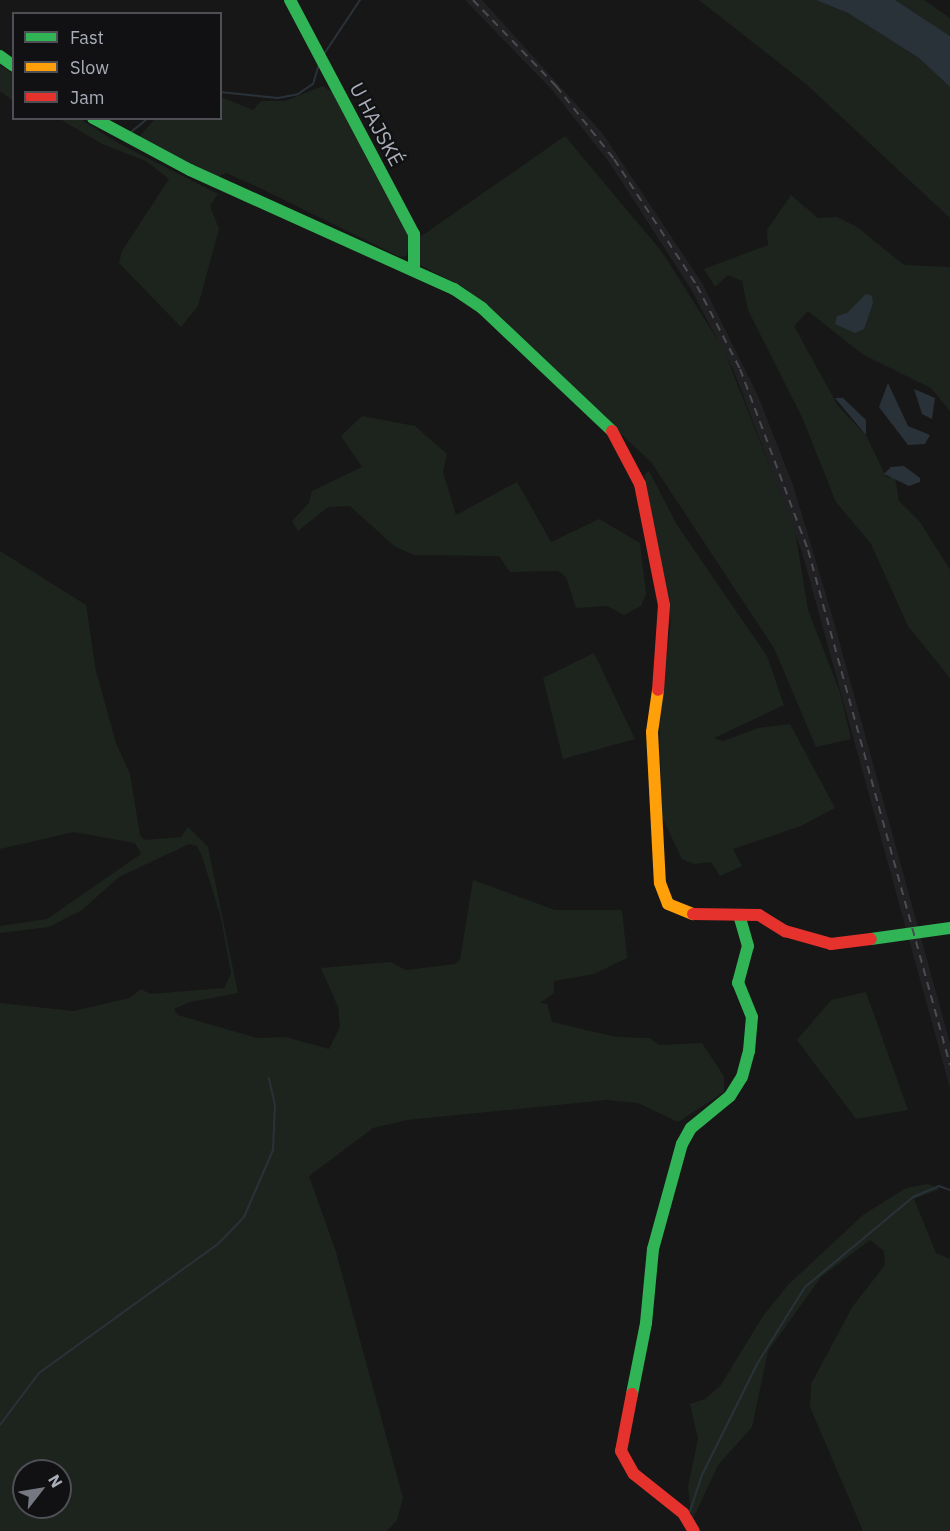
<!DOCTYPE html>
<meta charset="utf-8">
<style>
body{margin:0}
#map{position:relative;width:950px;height:1531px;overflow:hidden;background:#171717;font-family:"IBM Plex Sans",sans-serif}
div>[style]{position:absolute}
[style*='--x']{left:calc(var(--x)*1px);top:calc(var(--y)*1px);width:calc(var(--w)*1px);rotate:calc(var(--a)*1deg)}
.built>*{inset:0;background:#212123}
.green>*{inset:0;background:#1d241e}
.water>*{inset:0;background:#2a3239}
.stream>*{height:2px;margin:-1px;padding:0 1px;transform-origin:1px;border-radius:1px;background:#2a3239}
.fast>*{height:12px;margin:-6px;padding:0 6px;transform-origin:6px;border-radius:6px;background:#30b455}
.slow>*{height:12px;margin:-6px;padding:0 6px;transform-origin:6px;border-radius:6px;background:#ff9f0a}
.jam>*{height:12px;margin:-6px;padding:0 6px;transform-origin:6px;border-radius:6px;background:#e5322d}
.rail>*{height:2px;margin-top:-1px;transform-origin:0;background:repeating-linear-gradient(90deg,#4b4c4f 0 8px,transparent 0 14px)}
span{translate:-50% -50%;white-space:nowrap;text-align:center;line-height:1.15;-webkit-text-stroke:4.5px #111113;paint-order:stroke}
.street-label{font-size:20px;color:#a8adb8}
.legend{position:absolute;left:12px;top:12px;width:210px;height:108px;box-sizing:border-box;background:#111113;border:2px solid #4d4f55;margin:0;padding:8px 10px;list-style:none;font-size:18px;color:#a8adb8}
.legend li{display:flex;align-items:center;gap:12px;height:30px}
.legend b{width:30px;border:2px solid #4d4f55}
.north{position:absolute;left:12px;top:1459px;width:60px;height:60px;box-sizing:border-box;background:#111113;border:2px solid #4d4f55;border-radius:50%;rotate:59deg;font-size:16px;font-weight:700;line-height:24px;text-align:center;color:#a8adb8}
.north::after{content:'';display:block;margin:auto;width:21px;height:27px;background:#757880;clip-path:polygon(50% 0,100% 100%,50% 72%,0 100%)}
</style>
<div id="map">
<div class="built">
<i style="clip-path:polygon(465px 0,482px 0,603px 134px,702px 283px,758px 396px,793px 485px,832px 615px,950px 1043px,950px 1088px,802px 552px,734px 371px,691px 289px,609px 162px,552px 90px)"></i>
</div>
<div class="green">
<i style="clip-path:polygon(699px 0,816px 0,848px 13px,919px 58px,950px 87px,950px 218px,806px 84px)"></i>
<i style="clip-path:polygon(895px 0,924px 0,950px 18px,950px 36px)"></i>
<i style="clip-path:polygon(0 65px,13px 74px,13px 101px,0 91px)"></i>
<i style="clip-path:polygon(323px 86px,332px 92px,409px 238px,407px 256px,400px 257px,260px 188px,226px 173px,216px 178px,137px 139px,155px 119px,220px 118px,221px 97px,253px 110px,261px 101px,285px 101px)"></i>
<i style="clip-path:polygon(60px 119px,80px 119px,118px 143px,218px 194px,210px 206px,219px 229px,198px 306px,181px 327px,119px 263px,122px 251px,169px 179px,146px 161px,102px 144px)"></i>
<i style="clip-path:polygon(565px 136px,662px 252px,724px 350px,795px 531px,808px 610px,840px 692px,851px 739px,816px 747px,774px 648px,651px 462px,465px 288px,420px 265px,420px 237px)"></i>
<i style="clip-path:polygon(791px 195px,818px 218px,837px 217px,857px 227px,904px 265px,950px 267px,950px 411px,931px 388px,862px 354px,808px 311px,794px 326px,838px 406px,866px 435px,886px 477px,895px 478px,899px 501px,920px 522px,950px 570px,950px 678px,908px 626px,871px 544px,836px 502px,802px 417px,748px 310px,742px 281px,728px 275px,715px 287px,704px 269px,768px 245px,767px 230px)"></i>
<i style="clip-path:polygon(362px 416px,415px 426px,447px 454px,443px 472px,456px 515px,517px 482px,551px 542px,599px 519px,640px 543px,646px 594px,641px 606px,624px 615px,607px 606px,576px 608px,566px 577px,558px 571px,510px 572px,499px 556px,414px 555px,394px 546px,350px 506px,328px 507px,298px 531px,292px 521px,309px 503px,312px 491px,362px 467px,341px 436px)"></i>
<i style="clip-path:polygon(649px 471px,677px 525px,767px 656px,784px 705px,714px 738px,723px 741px,758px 728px,790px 724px,835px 808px,801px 826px,733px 849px,742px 866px,720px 876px,711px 862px,694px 864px,682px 859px,662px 817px,659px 712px,671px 622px,644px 475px)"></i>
<i style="clip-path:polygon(evenodd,0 551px,86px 605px,96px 671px,116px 743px,130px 774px,140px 835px,144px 840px,181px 837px,188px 827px,208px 847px,238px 993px,190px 1002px,174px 1009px,178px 1015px,257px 1038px,285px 1037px,329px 1049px,340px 1027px,338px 1007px,321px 968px,390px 962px,406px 970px,455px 964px,460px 960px,473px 880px,555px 910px,622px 910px,627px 958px,594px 974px,554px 981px,554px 993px,540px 1003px,547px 1004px,552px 1022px,616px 1037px,650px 1038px,659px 1045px,702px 1043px,724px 1076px,724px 1092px,678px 1122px,638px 1103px,607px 1100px,407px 1120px,373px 1128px,309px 1176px,336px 1252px,403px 1498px,397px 1520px,387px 1531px,0 1531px,0 1003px,73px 1011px,130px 998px,141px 989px,150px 994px,224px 988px,231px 974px,221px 918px,202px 856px,197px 846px,189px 844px,119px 877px,82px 910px,49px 927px,0 933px,0 926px,47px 919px,141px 854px,135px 843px,74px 832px,0 849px,0 551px,24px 1471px,60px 1471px,60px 1507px,24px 1507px,24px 1471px)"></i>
<i style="clip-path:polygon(594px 653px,635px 739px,563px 759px,543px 678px)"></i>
<i style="clip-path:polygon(866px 992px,908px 1110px,856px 1119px,797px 1040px,831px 1000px)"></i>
<i style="clip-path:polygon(928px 1184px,940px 1189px,914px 1199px,936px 1253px,950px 1259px,950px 1531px,863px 1531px,810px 1407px,811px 1384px,853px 1306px,885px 1265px,884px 1251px,870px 1240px,821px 1277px,768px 1351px,752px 1427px,718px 1465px,692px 1521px,688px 1487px,698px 1439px,690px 1404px,705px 1399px,721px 1385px,763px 1316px,788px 1285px,863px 1215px,906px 1188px)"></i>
</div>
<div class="water">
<i style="clip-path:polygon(816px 0,895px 0,944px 32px,950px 36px,950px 87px,919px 58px,848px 13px)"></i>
<i style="clip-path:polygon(866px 294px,872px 296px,873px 303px,864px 329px,855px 333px,835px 324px,837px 316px,847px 313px)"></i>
<i style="clip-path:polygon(888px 383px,908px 426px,930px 435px,925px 444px,908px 445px,879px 407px)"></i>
<i style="clip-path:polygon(914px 389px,935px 398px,932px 419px,922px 414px)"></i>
<i style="clip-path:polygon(835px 398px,843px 398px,866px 420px,866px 435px)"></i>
<i style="clip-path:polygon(904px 466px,920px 478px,920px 482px,909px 486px,884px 474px,891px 467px)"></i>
</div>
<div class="stream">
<i style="--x:324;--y:54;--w:65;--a:-56.3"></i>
<i style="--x:220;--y:92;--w:58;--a:5.9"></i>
<i style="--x:278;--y:98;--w:20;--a:-11"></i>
<i style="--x:298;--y:94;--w:18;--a:-34"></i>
<i style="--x:313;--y:84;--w:21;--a:-73"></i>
<i style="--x:131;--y:132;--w:22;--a:-39"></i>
<i style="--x:0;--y:1425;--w:65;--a:-53.1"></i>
<i style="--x:39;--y:1373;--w:221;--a:-35.8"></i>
<i style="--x:218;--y:1244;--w:37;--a:-46"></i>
<i style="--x:244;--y:1217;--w:73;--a:-66.6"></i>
<i style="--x:273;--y:1150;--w:45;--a:-87.5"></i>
<i style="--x:275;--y:1105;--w:28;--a:-103"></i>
<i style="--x:689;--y:1514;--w:41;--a:-71.6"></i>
<i style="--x:702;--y:1475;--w:124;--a:-63.6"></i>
<i style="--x:757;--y:1364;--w:91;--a:-58.1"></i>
<i style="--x:805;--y:1287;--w:141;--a:-39.8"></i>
<i style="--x:913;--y:1197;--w:28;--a:-23"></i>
<i style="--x:939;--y:1186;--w:12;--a:20"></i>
</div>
<div class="fast">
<i style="--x:290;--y:0;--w:265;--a:62.1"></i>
<i style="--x:414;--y:234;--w:35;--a:90"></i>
<i style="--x:0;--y:56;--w:17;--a:36"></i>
<i style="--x:93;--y:118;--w:110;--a:28.2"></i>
<i style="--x:190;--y:170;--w:290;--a:24.3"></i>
<i style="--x:454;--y:289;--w:34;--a:34"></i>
<i style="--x:482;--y:308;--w:179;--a:43.4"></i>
<i style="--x:871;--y:939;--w:80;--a:-7.9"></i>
<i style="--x:632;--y:1394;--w:72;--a:-78.8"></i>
<i style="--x:646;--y:1323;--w:74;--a:-84.6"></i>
<i style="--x:653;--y:1249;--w:109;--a:-74.6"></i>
<i style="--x:682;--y:1144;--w:18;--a:-61"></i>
<i style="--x:691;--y:1128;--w:50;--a:-39.4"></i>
<i style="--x:730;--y:1096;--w:22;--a:-58"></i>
<i style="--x:742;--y:1077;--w:27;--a:-75"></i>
<i style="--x:749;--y:1051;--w:34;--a:-85"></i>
<i style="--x:752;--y:1017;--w:37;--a:-112"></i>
<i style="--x:738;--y:983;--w:38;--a:-75"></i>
<i style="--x:748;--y:946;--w:32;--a:-106"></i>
</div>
<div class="slow">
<i style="--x:658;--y:690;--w:42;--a:98.1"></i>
<i style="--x:652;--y:732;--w:151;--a:87"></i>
<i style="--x:660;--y:883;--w:22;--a:69"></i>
<i style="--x:668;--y:904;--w:27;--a:22"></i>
</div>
<div class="jam">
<i style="--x:612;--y:431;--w:60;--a:62.2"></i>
<i style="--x:640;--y:484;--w:123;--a:78.8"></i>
<i style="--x:664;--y:605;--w:85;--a:94"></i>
<i style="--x:693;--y:914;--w:66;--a:0.9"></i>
<i style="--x:759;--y:915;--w:31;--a:32"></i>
<i style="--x:785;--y:931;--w:48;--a:15.8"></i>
<i style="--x:831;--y:944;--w:40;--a:-7.1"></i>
<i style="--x:632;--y:1394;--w:58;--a:100.9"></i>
<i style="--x:621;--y:1451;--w:26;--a:61"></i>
<i style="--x:634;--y:1474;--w:63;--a:38.5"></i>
<i style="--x:683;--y:1513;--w:21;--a:59"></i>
</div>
<div class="rail">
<i style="--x:473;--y:0;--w:120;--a:46"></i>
<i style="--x:556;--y:86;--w:93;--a:51.5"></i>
<i style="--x:614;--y:159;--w:152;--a:56.8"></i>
<i style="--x:697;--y:286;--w:93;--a:62.6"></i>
<i style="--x:740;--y:369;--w:193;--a:69.4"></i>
<i style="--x:808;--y:550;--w:534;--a:74.58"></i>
</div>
<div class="street-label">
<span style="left:377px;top:124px;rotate:62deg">U HAJSKÉ</span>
</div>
<ul class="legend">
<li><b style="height:8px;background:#30b455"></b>Fast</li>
<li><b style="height:8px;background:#ff9f0a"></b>Slow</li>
<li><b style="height:8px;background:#e5322d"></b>Jam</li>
</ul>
<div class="north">N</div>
</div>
